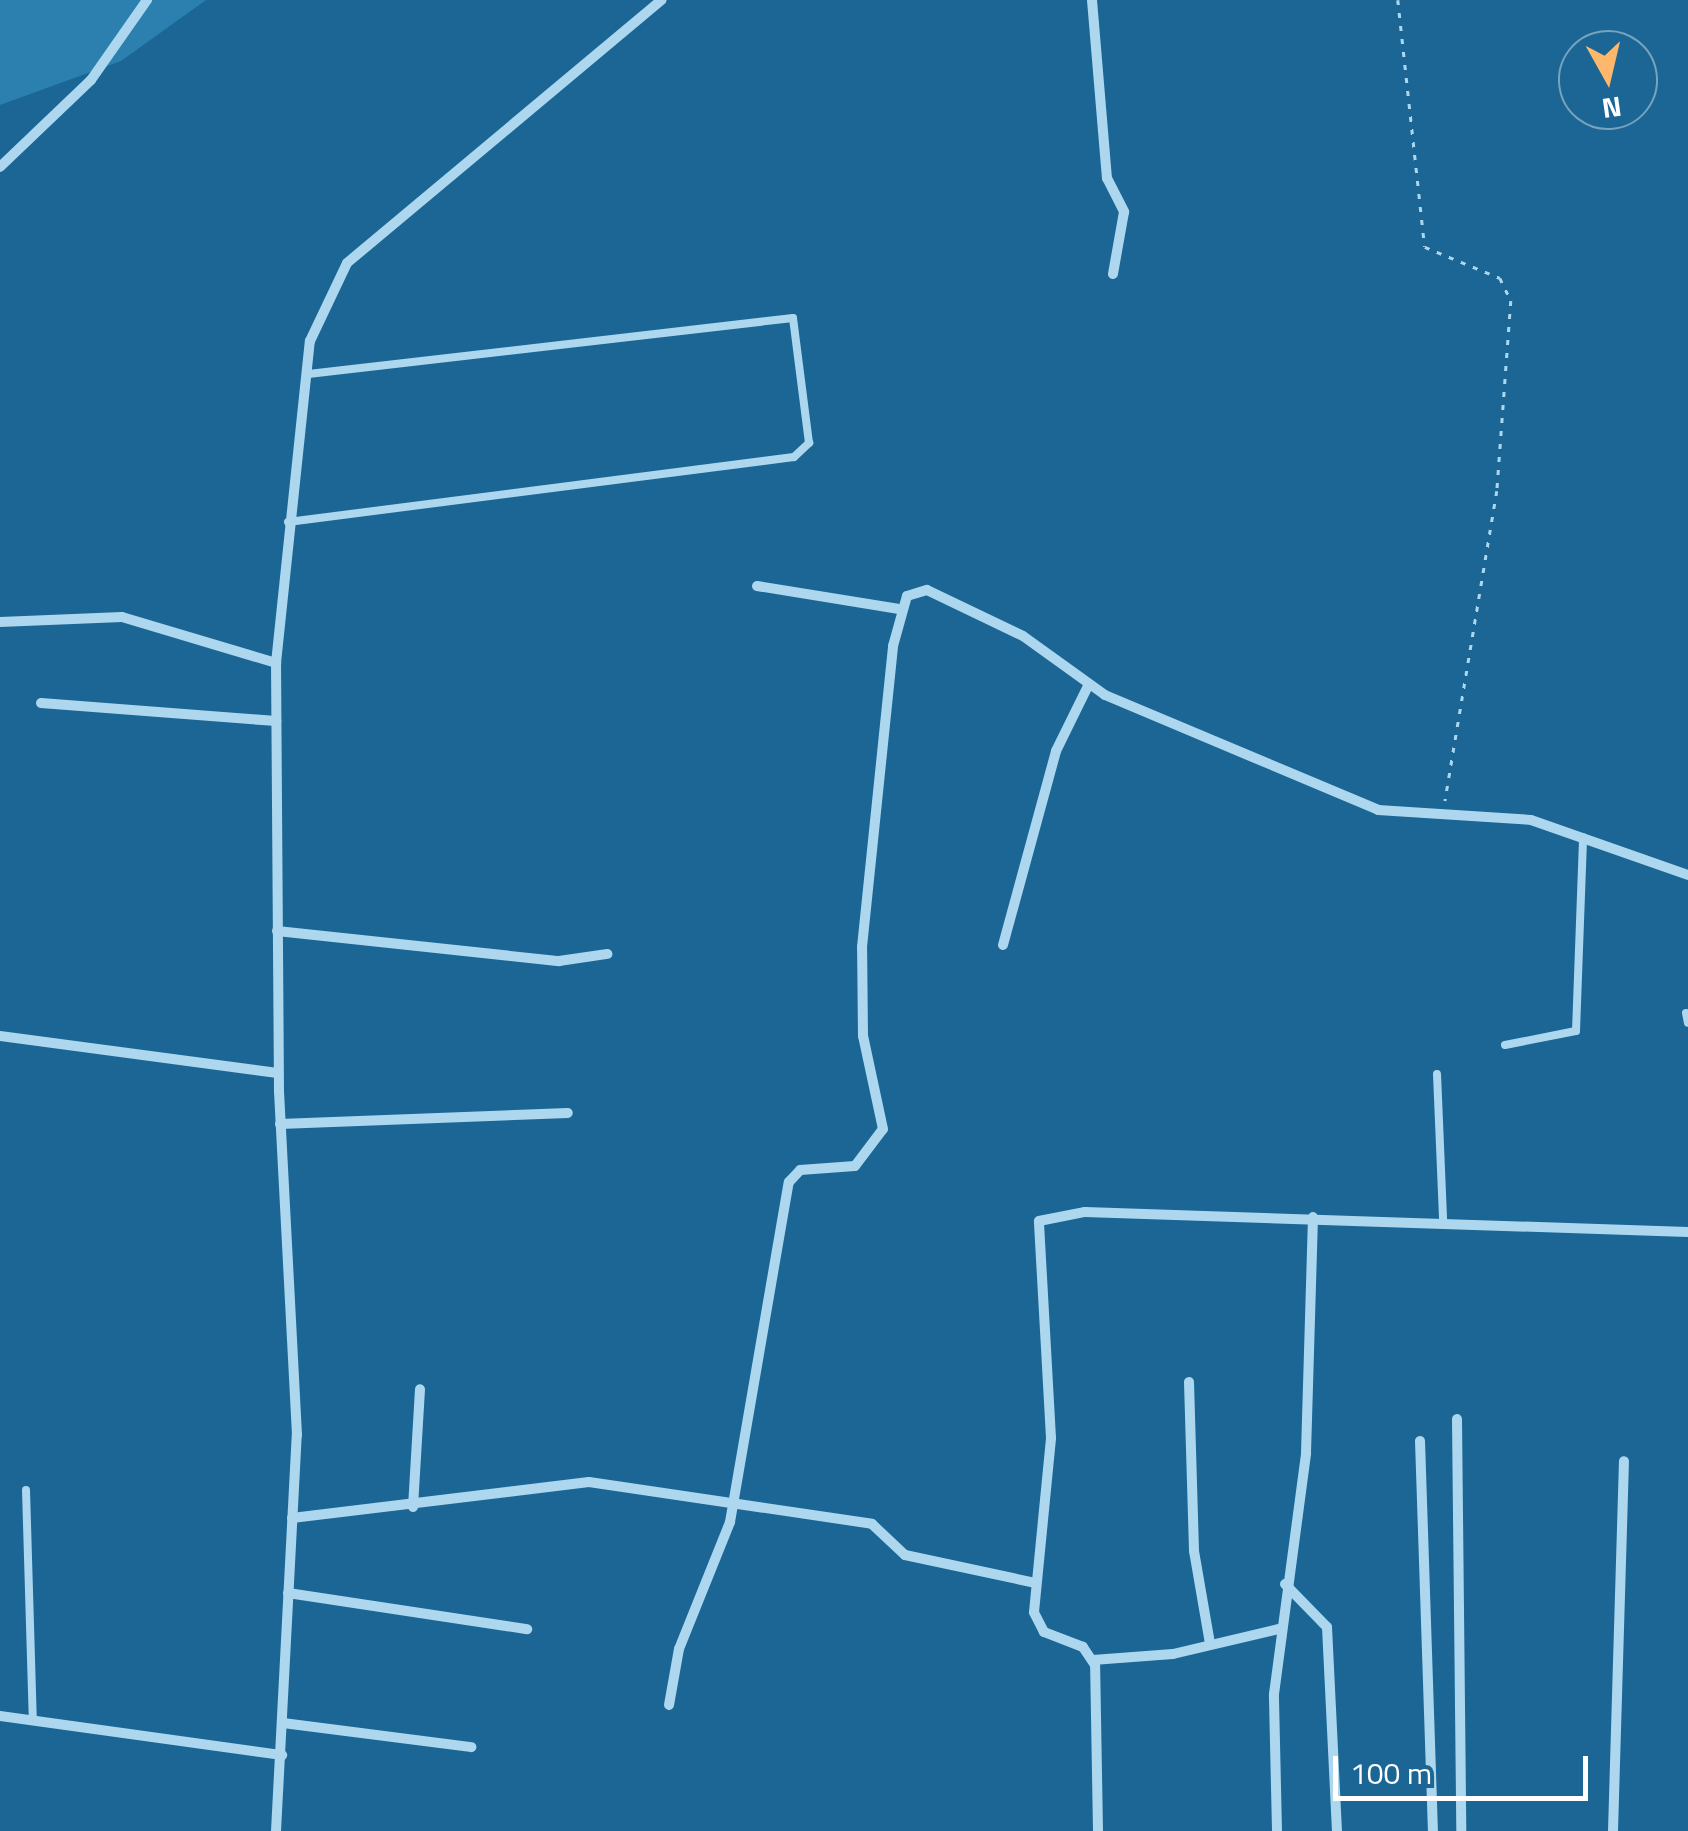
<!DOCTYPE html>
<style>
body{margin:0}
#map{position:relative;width:1688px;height:1831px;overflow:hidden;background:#1b6694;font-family:"Titillium Web",sans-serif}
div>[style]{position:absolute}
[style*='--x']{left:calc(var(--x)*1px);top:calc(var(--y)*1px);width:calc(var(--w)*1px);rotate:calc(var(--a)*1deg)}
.green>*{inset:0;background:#2b80b0}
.path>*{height:2.5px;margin-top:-1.25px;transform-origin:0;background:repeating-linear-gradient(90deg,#acd7ef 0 5px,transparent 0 13px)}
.service>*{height:8px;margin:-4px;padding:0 4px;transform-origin:4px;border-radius:4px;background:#acd7ef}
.minor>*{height:10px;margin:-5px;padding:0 5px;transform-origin:5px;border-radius:5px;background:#acd7ef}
span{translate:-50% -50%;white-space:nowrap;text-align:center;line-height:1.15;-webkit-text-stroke:8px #1b6694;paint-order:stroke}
.north{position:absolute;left:1558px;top:30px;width:100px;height:100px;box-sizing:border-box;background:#1b6694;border:2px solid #76a3bf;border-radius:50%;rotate:172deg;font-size:28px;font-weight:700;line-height:40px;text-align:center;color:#fff}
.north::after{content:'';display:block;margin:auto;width:35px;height:45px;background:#ffb86b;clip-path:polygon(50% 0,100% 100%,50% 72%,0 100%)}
.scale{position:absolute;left:1333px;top:1756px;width:255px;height:45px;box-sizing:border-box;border:5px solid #fff;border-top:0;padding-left:12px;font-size:30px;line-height:35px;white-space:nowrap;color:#fff;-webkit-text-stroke:8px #1b6694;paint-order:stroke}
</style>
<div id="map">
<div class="green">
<i style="clip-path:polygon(0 0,206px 0,121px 61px,0 105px)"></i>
</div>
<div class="path">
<i style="--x:1398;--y:0;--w:248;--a:83.8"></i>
<i style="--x:1425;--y:247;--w:81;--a:22.5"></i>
<i style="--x:1500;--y:278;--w:25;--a:64"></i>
<i style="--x:1511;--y:301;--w:191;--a:94.2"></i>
<i style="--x:1497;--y:491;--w:314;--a:99.5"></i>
</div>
<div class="service">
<i style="--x:288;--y:522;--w:510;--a:-7.32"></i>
<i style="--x:794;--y:457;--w:21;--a:-43"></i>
<i style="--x:809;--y:443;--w:126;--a:-97.3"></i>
<i style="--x:793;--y:318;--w:490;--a:173.4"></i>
<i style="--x:1686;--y:1013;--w:10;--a:79"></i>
<i style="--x:1505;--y:1045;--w:72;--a:-11.2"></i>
<i style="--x:1576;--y:1031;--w:194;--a:-87.9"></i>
<i style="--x:1437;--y:1074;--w:145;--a:87.6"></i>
<i style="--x:26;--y:1490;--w:231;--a:88.3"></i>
</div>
<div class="minor">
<i style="--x:1092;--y:0;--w:179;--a:85.2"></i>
<i style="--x:1107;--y:178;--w:38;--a:63"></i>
<i style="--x:1124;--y:212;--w:63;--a:100.1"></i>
<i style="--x:0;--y:167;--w:126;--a:-43.7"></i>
<i style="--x:91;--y:80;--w:98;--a:-55"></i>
<i style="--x:757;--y:586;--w:144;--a:9.2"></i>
<i style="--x:0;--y:622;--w:122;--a:-2.3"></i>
<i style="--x:122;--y:617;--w:161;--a:16.6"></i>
<i style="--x:41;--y:703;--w:236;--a:4.4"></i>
<i style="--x:277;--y:931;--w:284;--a:6.1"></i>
<i style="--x:559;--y:961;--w:49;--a:-8.3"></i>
<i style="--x:1003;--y:945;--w:201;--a:-74.7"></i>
<i style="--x:1056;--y:751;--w:72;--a:-63.8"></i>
<i style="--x:0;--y:1036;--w:280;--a:7.6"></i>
<i style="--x:280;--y:1124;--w:288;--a:-2.2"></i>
<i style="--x:1189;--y:1382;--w:169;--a:88.3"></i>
<i style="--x:1194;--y:1551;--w:94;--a:80.2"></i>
<i style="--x:1457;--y:1419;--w:412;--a:89.4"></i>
<i style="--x:1420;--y:1441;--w:390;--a:88.1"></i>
<i style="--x:413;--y:1507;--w:118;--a:-86.6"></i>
<i style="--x:292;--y:1518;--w:299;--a:-6.9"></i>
<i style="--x:589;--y:1482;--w:286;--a:8.4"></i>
<i style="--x:872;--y:1524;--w:45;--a:43.2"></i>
<i style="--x:905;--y:1555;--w:134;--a:12.1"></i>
<i style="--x:1285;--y:1584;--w:60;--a:45.7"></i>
<i style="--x:1327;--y:1627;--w:204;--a:87.2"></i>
<i style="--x:288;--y:1593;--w:242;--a:8.6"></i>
<i style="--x:1093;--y:1660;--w:80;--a:-4.3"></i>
<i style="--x:1173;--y:1654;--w:109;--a:-13.3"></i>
<i style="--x:669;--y:1705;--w:57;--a:-79.9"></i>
<i style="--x:679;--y:1649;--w:137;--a:-68.1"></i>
<i style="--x:730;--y:1522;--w:345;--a:-80.2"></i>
<i style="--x:789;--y:1182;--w:16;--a:-47"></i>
<i style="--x:800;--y:1170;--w:55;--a:-4.2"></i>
<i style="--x:855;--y:1166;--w:46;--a:-52.9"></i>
<i style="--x:883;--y:1129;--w:95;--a:-102.1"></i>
<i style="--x:863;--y:1036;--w:89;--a:-90.6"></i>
<i style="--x:862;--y:947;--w:303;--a:-84.1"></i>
<i style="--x:893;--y:646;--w:52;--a:-74.4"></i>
<i style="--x:907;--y:596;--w:21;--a:-17"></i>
<i style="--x:927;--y:590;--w:106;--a:25.6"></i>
<i style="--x:1023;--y:636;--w:101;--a:35.7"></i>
<i style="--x:1105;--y:695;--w:296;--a:22.8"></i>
<i style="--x:1378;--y:810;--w:153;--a:3.7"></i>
<i style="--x:1531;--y:820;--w:166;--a:19.3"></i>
<i style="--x:0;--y:1716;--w:285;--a:7.9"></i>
<i style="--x:283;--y:1723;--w:190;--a:7.3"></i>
<i style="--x:276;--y:1831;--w:397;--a:-87"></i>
<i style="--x:297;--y:1435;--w:344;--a:-93"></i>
<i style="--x:279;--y:1091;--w:428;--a:-90.4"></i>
<i style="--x:276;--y:663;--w:324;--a:-84"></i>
<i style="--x:310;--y:341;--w:86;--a:-64.6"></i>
<i style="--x:347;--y:263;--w:410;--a:-39.9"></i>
<i style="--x:1098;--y:1831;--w:166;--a:-91"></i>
<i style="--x:1095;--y:1665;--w:22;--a:-124"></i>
<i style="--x:1083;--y:1647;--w:42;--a:-159"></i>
<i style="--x:1044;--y:1632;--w:22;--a:-117"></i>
<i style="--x:1034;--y:1612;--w:175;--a:-84.4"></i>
<i style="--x:1051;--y:1438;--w:217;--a:-93.2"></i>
<i style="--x:1039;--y:1221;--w:47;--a:-11.1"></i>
<i style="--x:1085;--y:1212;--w:603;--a:1.9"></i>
<i style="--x:1277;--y:1831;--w:137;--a:-91.3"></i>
<i style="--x:1274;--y:1694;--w:243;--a:-82.4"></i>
<i style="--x:1306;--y:1453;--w:236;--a:-88.3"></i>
<i style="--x:1613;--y:1831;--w:370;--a:-88.3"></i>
</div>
<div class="north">N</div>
<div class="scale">100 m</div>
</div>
